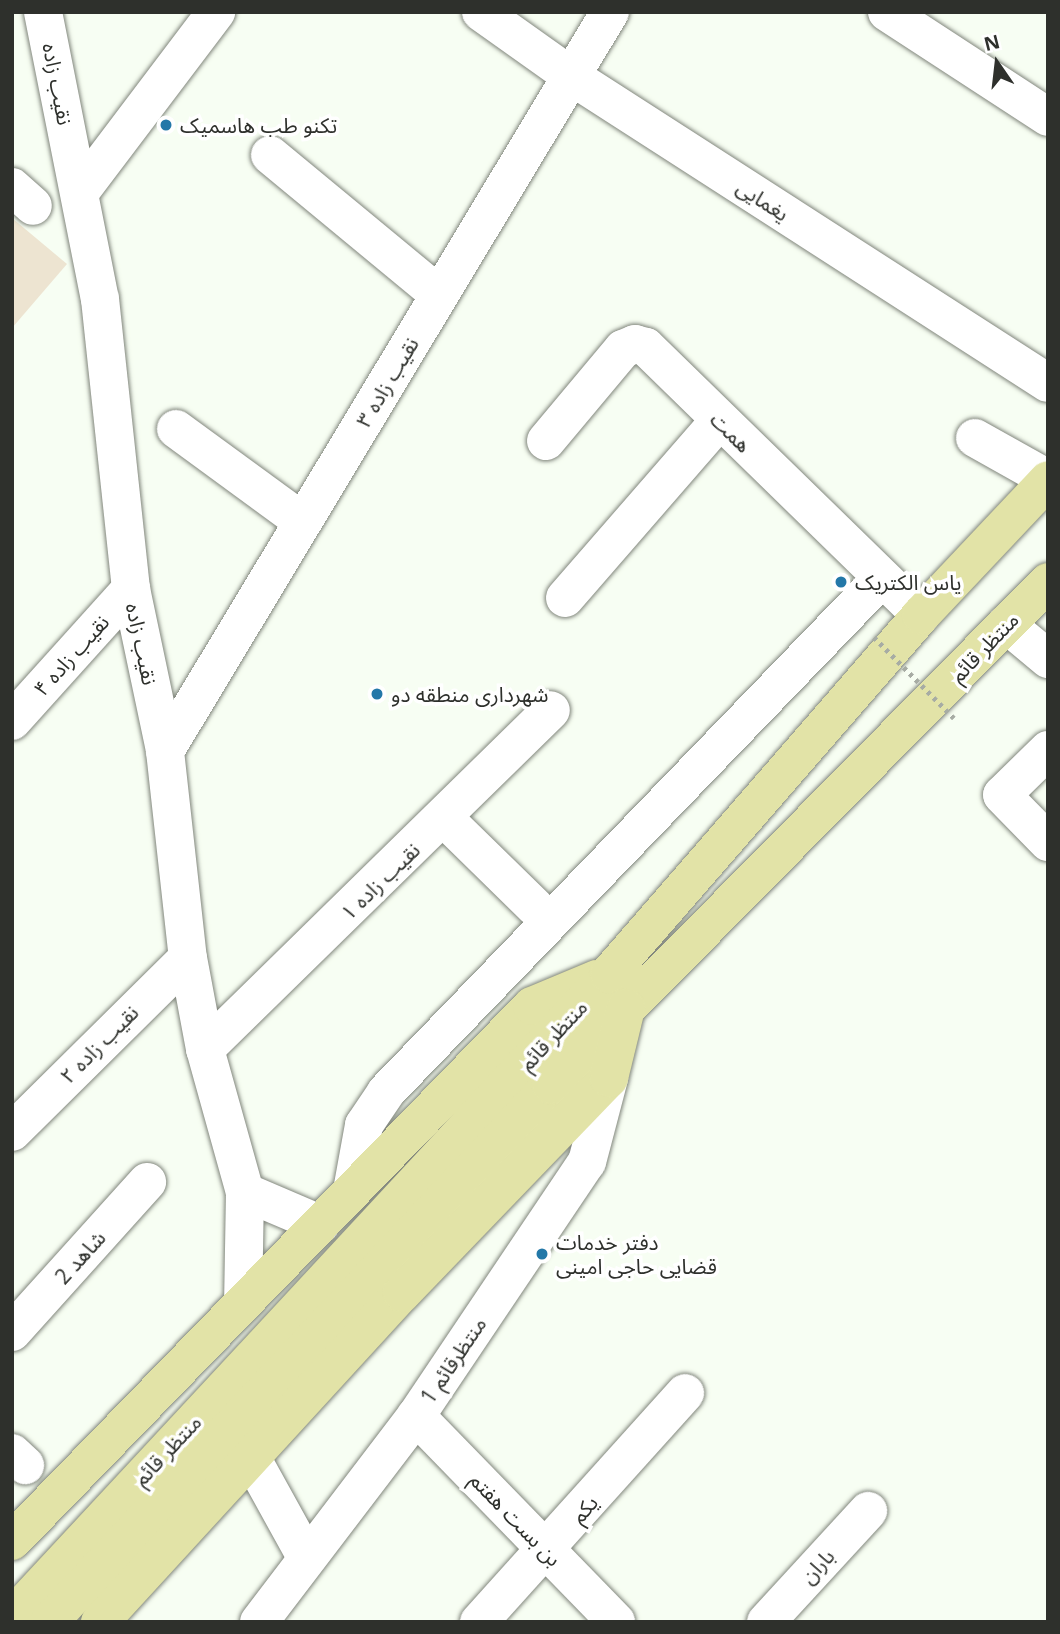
<!DOCTYPE html>
<meta charset="utf-8">
<style>
body{margin:0}
#map{position:relative;width:1060px;height:1634px;overflow:hidden;background:#f7fef3;font-family:"Open Sans","Noto Sans Arabic",sans-serif}
div>[style]{position:absolute}
[style*='--x']{left:calc(var(--x)*1px);top:calc(var(--y)*1px);width:calc(var(--w)*1px);rotate:calc(var(--a)*1deg)}
.green>*{inset:0;background:#ede4d1}
.roads{filter:drop-shadow(0 0 2px #81867c) drop-shadow(0 0 2px #81867c)}
.minor>*{height:38px;margin:-19px;padding:0 19px;transform-origin:19px;border-radius:19px;background:#fff}
.major>*{height:38px;margin:-19px;padding:0 19px;transform-origin:19px;border-radius:19px;background:#e2e3a7}
.path-bridge>*{height:4.5px;margin-top:-2.25px;transform-origin:0;background:repeating-linear-gradient(90deg,#a7aca4 0 3.5px,transparent 0 8.5px)}
.dots>*{width:19px;height:19px;translate:-50% -50%;box-sizing:border-box;border:4px solid #fff;border-radius:50%}
span{translate:-50% -50%;white-space:nowrap;text-align:center;line-height:1.15;-webkit-text-stroke:7px #fff;paint-order:stroke}
.street-label{font-size:21px;color:#2e302c}
.poi-label{font-size:21px;color:#2e302c}
.left{translate:0 -50%;text-align:left}
.frame{position:absolute;inset:0;border:14px solid #2e302c;pointer-events:none}
.north{position:absolute;left:962px;top:28px;width:70px;height:70px;-webkit-text-stroke:5px #fff;paint-order:stroke;rotate:346deg;font-size:19px;font-weight:700;line-height:28px;text-align:center;color:#2e302c}
.north::after{content:'';display:block;margin:auto;width:24px;height:32px;background:#2e302c;clip-path:polygon(50% 0,100% 100%,50% 72%,0 100%)}
</style>
<div id="map">
<div class="green">
<i style="clip-path:polygon(12px 218px,67px 264px,12px 328px)"></i>
</div>
<div class="roads">
<div class="minor">
<i style="--x:43;--y:12;--w:293;--a:78.8"></i>
<i style="--x:100;--y:299;--w:292;--a:83.9"></i>
<i style="--x:131;--y:589;--w:166;--a:78.1"></i>
<i style="--x:165;--y:751;--w:208;--a:83.7"></i>
<i style="--x:188;--y:958;--w:93;--a:79.4"></i>
<i style="--x:205;--y:1049;--w:148;--a:74.4"></i>
<i style="--x:245;--y:1192;--w:110;--a:91"></i>
<i style="--x:481;--y:12;--w:110;--a:35.4"></i>
<i style="--x:571;--y:76;--w:567;--a:32.77"></i>
<i style="--x:887;--y:12;--w:192;--a:33.1"></i>
<i style="--x:270;--y:155;--w:219;--a:39.6"></i>
<i style="--x:12;--y:187;--w:28;--a:42"></i>
<i style="--x:80;--y:192;--w:226;--a:-52.9"></i>
<i style="--x:176;--y:429;--w:157;--a:36.2"></i>
<i style="--x:975;--y:438;--w:84;--a:29.3"></i>
<i style="--x:546;--y:441;--w:120;--a:-50.1"></i>
<i style="--x:623;--y:349;--w:13;--a:-23"></i>
<i style="--x:635;--y:344;--w:11;--a:15"></i>
<i style="--x:646;--y:347;--w:384;--a:44.3"></i>
<i style="--x:565;--y:598;--w:235;--a:-49"></i>
<i style="--x:1006;--y:624;--w:55;--a:39.8"></i>
<i style="--x:12;--y:721;--w:178;--a:-48"></i>
<i style="--x:1048;--y:750;--w:64;--a:135.6"></i>
<i style="--x:1002;--y:795;--w:66;--a:45.6"></i>
<i style="--x:165;--y:751;--w:863;--a:-58.95"></i>
<i style="--x:445;--y:819;--w:126;--a:44.4"></i>
<i style="--x:205;--y:1049;--w:484;--a:-44.4"></i>
<i style="--x:12;--y:1132;--w:247;--a:-44.7"></i>
<i style="--x:352;--y:1191;--w:67;--a:-79.7"></i>
<i style="--x:364;--y:1125;--w:40;--a:-56"></i>
<i style="--x:386;--y:1092;--w:714;--a:-46.02"></i>
<i style="--x:245;--y:1192;--w:82;--a:23.1"></i>
<i style="--x:12;--y:1332;--w:202;--a:-48"></i>
<i style="--x:416;--y:1416;--w:287;--a:45.8"></i>
<i style="--x:12;--y:1453;--w:18;--a:43"></i>
<i style="--x:252;--y:1459;--w:112;--a:61.1"></i>
<i style="--x:259;--y:1622;--w:259;--a:-52.7"></i>
<i style="--x:416;--y:1416;--w:306;--a:-56.1"></i>
<i style="--x:587;--y:1162;--w:87;--a:-75.3"></i>
<i style="--x:479;--y:1622;--w:308;--a:-48"></i>
<i style="--x:766;--y:1622;--w:151;--a:-47.4"></i>
</div>
<div class="major">
<i style="--x:12;--y:1541;--w:746;--a:-45.81"></i>
<i style="--x:532;--y:1006;--w:70;--a:-22.6"></i>
<i style="--x:12;--y:1617;--w:877;--a:-47.12"></i>
<i style="--x:609;--y:974;--w:476;--a:-49"></i>
<i style="--x:921;--y:615;--w:185;--a:-46.7"></i>
<i style="--x:49;--y:1622;--w:735;--a:-46.93"></i>
<i style="--x:551;--y:1085;--w:707;--a:-45.34"></i>
<i style="--x:100;--y:1622;--w:447;--a:-47.5"></i>
<i style="--x:402;--y:1293;--w:298;--a:-46.1"></i>
<i style="--x:609;--y:1078;--w:72;--a:-76.3"></i>
</div>
</div>
<div class="path-bridge">
<i style="--x:874;--y:637;--w:114;--a:45.4"></i>
</div>
<div class="dots">
<i style="left:166px;top:125px;background:#2378a8"></i>
<i style="left:841px;top:582px;background:#2378a8"></i>
<i style="left:377px;top:694px;background:#2378a8"></i>
<i style="left:542px;top:1254px;background:#2378a8"></i>
</div>
<div class="street-label">
<span style="left:58px;top:84px;rotate:79deg">نقیب زاده</span>
<span style="left:763px;top:200px;rotate:33deg">یغمایی</span>
<span style="left:387px;top:382px;rotate:-59deg">نقیب زاده ۳</span>
<span style="left:731px;top:432px;rotate:44deg">همت</span>
<span style="left:142px;top:644px;rotate:78deg">نقیب زاده</span>
<span style="left:984px;top:647px;rotate:-46deg">منتظر قائم</span>
<span style="left:71px;top:655px;rotate:-48deg">نقیب زاده ۴</span>
<span style="left:380px;top:881px;rotate:-44deg">نقیب زاده ۱</span>
<span style="left:553px;top:1035px;rotate:-47deg">منتظر قائم</span>
<span style="left:99px;top:1044px;rotate:-45deg">نقیب زاده ۲</span>
<span style="left:80px;top:1257px;rotate:-48deg">شاهد 2</span>
<span style="left:453px;top:1360px;rotate:-56deg">منتظرقائم 1</span>
<span style="left:167px;top:1450px;rotate:-47deg">منتظر قائم</span>
<span style="left:584px;top:1509px;rotate:-49deg">یکم</span>
<span style="left:516px;top:1519px;rotate:46deg">بن بست هفتم</span>
<span style="left:817px;top:1566px;rotate:-47deg">باران</span>
</div>
<div class="poi-label">
<span class="left" style="left:180px;top:125px">تکنو طب هاسمیک</span>
<span class="left" style="left:855px;top:582px">یاس الکتریک</span>
<span class="left" style="left:391px;top:694px">شهرداری منطقه دو</span>
<span class="left" style="left:556px;top:1254px">دفتر خدمات<br>قضایی حاجی امینی</span>
</div>
<div class="frame"></div>
<div class="north">N</div>
</div>
